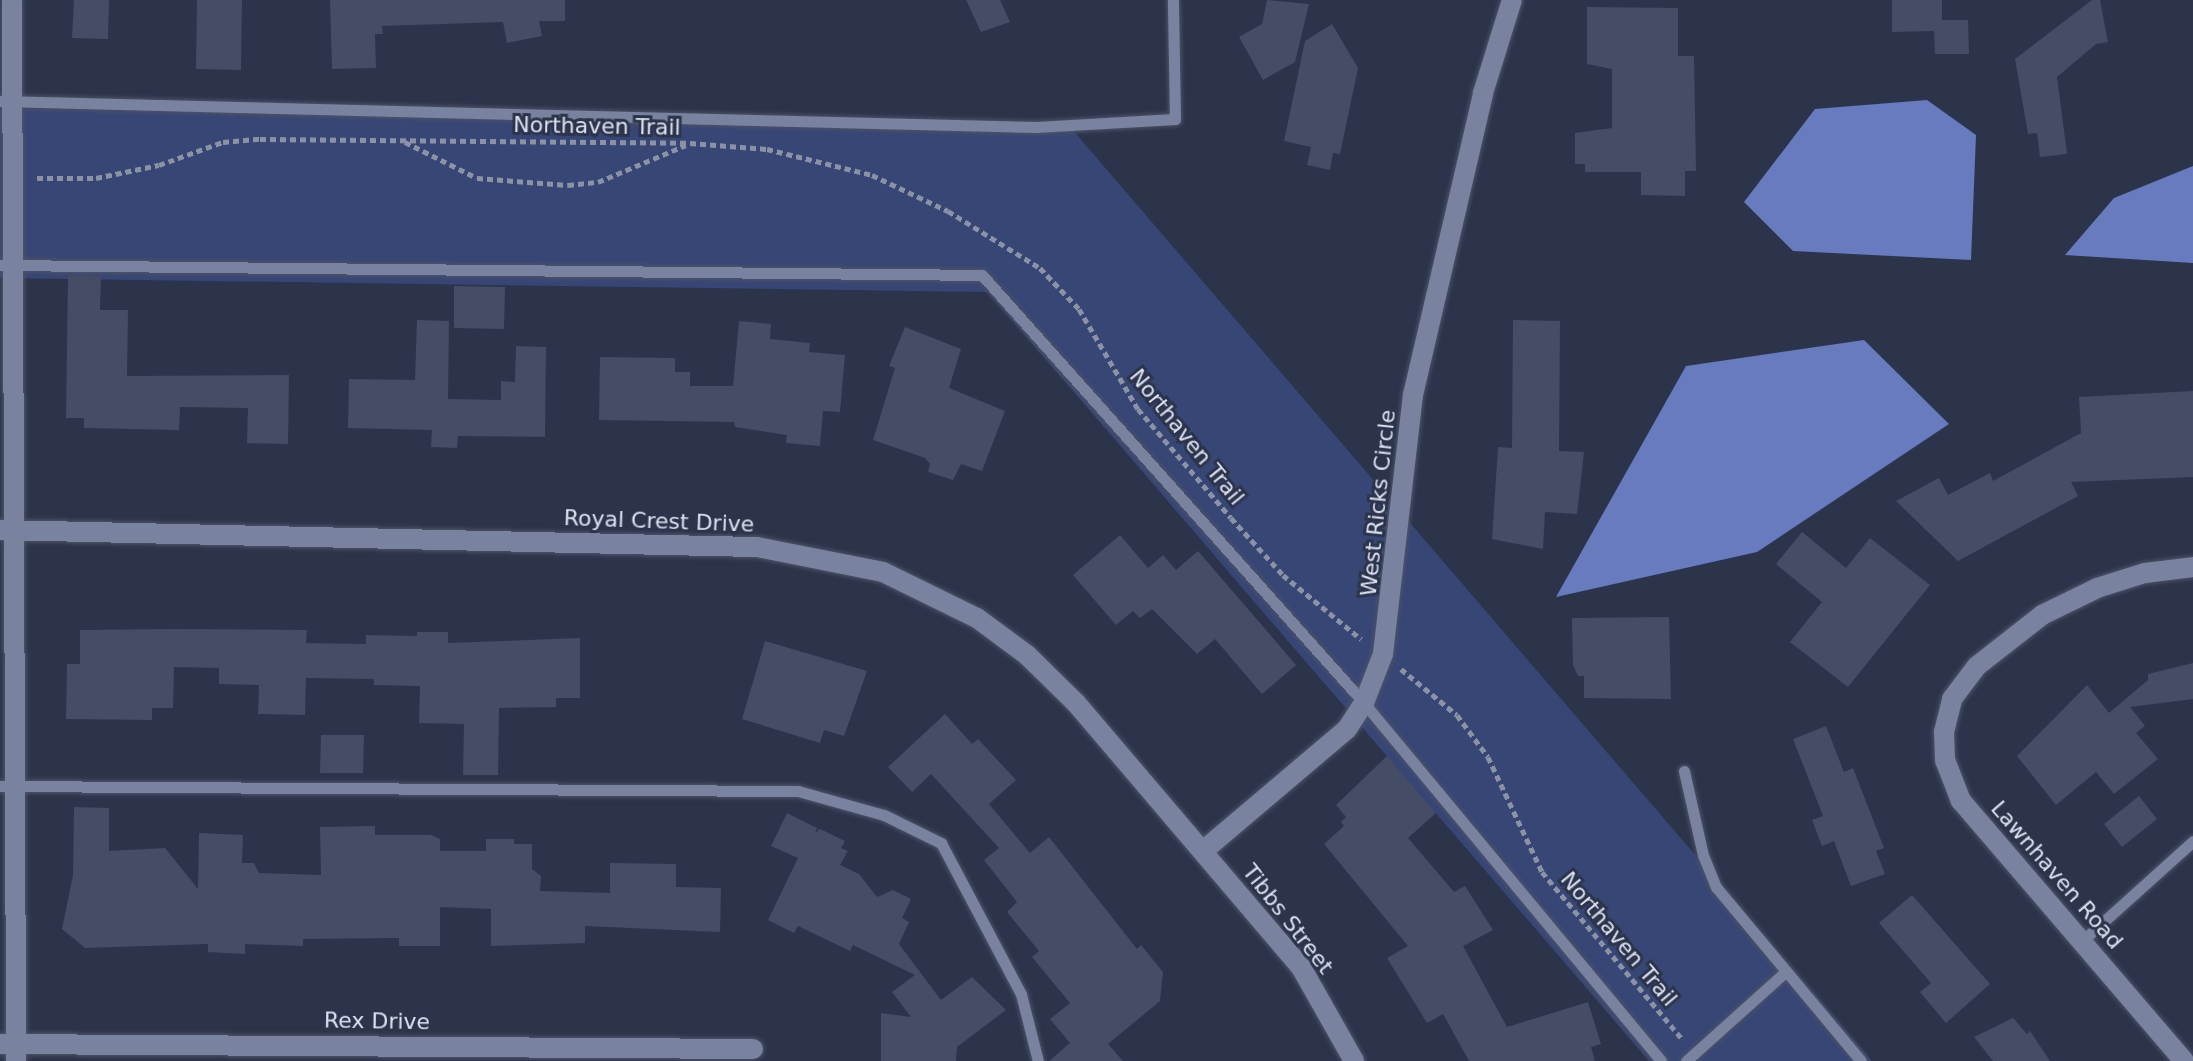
<!DOCTYPE html>
<style>
body{margin:0}
#map{position:relative;width:2193px;height:1061px;overflow:hidden;background:#2c344c;font-family:"DejaVu Sans",sans-serif}
div>[style]{position:absolute}
[style*='--x']{left:calc(var(--x)*1px);top:calc(var(--y)*1px);width:calc(var(--w)*1px);rotate:calc(var(--a)*1deg)}
.green>*{inset:0;background:#384676}
.water>*{inset:0;background:#677bbe}
.building>*{inset:0;background:#444c66}
.path>*{height:5px;margin-top:-2.5px;transform-origin:0;background:repeating-linear-gradient(90deg,#8c92a6 0 6px,transparent 0 10px)}
.roads{filter:drop-shadow(0 0 2px #4d5267) drop-shadow(0 0 2px #4d5267)}
.lane>*{height:11px;margin:-5.5px;padding:0 5.5px;transform-origin:5.5px;border-radius:5.5px;background:#79839f}
.street>*{height:20px;margin:-10px;padding:0 10px;transform-origin:10px;border-radius:10px;background:#79839f}
span{translate:-50% -50%;white-space:nowrap;text-align:center;line-height:1.15;-webkit-text-stroke:6px #2c344c;paint-order:stroke}
.street-label{font-size:22px;color:#dce1f1}
</style>
<div id="map">
<div class="green">
<i style="clip-path:polygon(0 108px,1071px 128px,1872px 1061px,1649px 1061px,988px 292px,0 278px)"></i>
</div>
<div class="water">
<i style="clip-path:polygon(1927px 100px,1976px 135px,1971px 260px,1793px 251px,1744px 202px,1815px 109px)"></i>
<i style="clip-path:polygon(2193px 166px,2193px 263px,2065px 255px,2114px 198px)"></i>
<i style="clip-path:polygon(1864px 340px,1949px 424px,1757px 552px,1556px 597px,1686px 366px)"></i>
</div>
<div class="building">
<i style="clip-path:polygon(74px 0,109px 0,108px 39px,72px 38px)"></i>
<i style="clip-path:polygon(197px 0,242px 0,241px 70px,196px 69px)"></i>
<i style="clip-path:polygon(330px 0,565px 0,565px 21px,539px 21px,542px 36px,507px 43px,503px 22px,382px 26px,383px 34px,375px 34px,376px 68px,332px 69px)"></i>
<i style="clip-path:polygon(966px 0,1000px 0,1010px 22px,981px 32px)"></i>
<i style="clip-path:polygon(1267px 0,1309px 4px,1295px 62px,1263px 80px,1239px 37px,1262px 24px)"></i>
<i style="clip-path:polygon(1892px 0,1942px 0,1942px 20px,1968px 20px,1969px 54px,1935px 54px,1934px 31px,1892px 32px)"></i>
<i style="clip-path:polygon(2092px 0,2100px 0,2108px 42px,2096px 44px,2057px 77px,2067px 154px,2040px 157px,2037px 133px,2028px 134px,2015px 59px)"></i>
<i style="clip-path:polygon(1587px 7px,1678px 8px,1678px 56px,1694px 56px,1696px 171px,1685px 171px,1685px 196px,1641px 195px,1641px 172px,1585px 172px,1585px 164px,1575px 164px,1575px 133px,1612px 128px,1612px 69px,1587px 64px)"></i>
<i style="clip-path:polygon(1332px 24px,1358px 68px,1340px 154px,1333px 153px,1330px 170px,1307px 165px,1311px 147px,1284px 141px,1305px 41px)"></i>
<i style="clip-path:polygon(68px 275px,101px 276px,100px 310px,128px 310px,127px 376px,289px 375px,288px 444px,247px 443px,248px 408px,180px 407px,179px 430px,84px 428px,84px 418px,66px 418px)"></i>
<i style="clip-path:polygon(454px 286px,505px 287px,504px 329px,454px 328px)"></i>
<i style="clip-path:polygon(417px 320px,449px 321px,448px 399px,501px 400px,501px 381px,515px 382px,516px 346px,546px 347px,545px 437px,458px 436px,457px 448px,431px 447px,432px 430px,348px 428px,349px 379px,415px 380px)"></i>
<i style="clip-path:polygon(1513px 320px,1560px 321px,1559px 451px,1584px 452px,1577px 514px,1545px 512px,1543px 549px,1492px 539px,1498px 447px,1512px 448px)"></i>
<i style="clip-path:polygon(739px 321px,771px 324px,770px 339px,810px 343px,809px 352px,845px 355px,840px 412px,823px 411px,820px 446px,786px 443px,787px 435px,735px 427px,734px 422px,599px 420px,600px 357px,675px 358px,675px 372px,690px 372px,690px 386px,733px 386px)"></i>
<i style="clip-path:polygon(905px 327px,961px 349px,949px 388px,1005px 411px,982px 471px,961px 464px,953px 480px,928px 472px,930px 464px,925px 458px,873px 440px,895px 368px,889px 366px)"></i>
<i style="clip-path:polygon(2193px 391px,2193px 477px,2071px 482px,2078px 496px,1958px 561px,1896px 501px,1939px 478px,1948px 495px,1990px 473px,1993px 481px,2081px 433px,2079px 397px)"></i>
<i style="clip-path:polygon(1802px 532px,1846px 568px,1870px 538px,1930px 585px,1848px 687px,1790px 642px,1822px 602px,1776px 564px)"></i>
<i style="clip-path:polygon(1120px 535px,1148px 568px,1163px 555px,1176px 570px,1198px 551px,1296px 665px,1262px 694px,1215px 639px,1197px 654px,1152px 609px,1140px 618px,1133px 611px,1116px 625px,1073px 575px)"></i>
<i style="clip-path:polygon(1669px 617px,1671px 699px,1584px 698px,1584px 676px,1578px 676px,1573px 665px,1572px 618px)"></i>
<i style="clip-path:polygon(173px 629px,307px 630px,306px 643px,366px 644px,366px 635px,417px 636px,417px 632px,448px 632px,448px 643px,580px 638px,580px 698px,556px 698px,556px 707px,499px 708px,498px 775px,463px 775px,464px 724px,419px 723px,420px 686px,374px 685px,374px 679px,306px 678px,305px 715px,258px 714px,259px 685px,219px 684px,219px 668px,174px 667px,173px 708px,152px 708px,152px 720px,66px 719px,67px 664px,80px 664px,80px 630px)"></i>
<i style="clip-path:polygon(765px 641px,867px 671px,844px 736px,824px 730px,820px 743px,742px 719px)"></i>
<i style="clip-path:polygon(2193px 663px,2193px 699px,2130px 707px,2145px 726px,2136px 733px,2158px 759px,2114px 794px,2096px 772px,2056px 805px,2017px 756px,2087px 685px,2109px 713px,2148px 680px,2148px 674px)"></i>
<i style="clip-path:polygon(945px 714px,972px 744px,978px 739px,1016px 780px,989px 804px,1030px 853px,1049px 837px,1137px 949px,1141px 945px,1163px 972px,1160px 1001px,1108px 1044px,1123px 1061px,1049px 1061px,1070px 1043px,1050px 1019px,1070px 1003px,1032px 957px,1039px 951px,1007px 912px,1017px 902px,984px 860px,999px 848px,931px 774px,912px 792px,888px 767px)"></i>
<i style="clip-path:polygon(1826px 726px,1844px 772px,1853px 768px,1884px 848px,1876px 851px,1885px 874px,1851px 886px,1834px 841px,1822px 846px,1812px 820px,1823px 816px,1793px 739px)"></i>
<i style="clip-path:polygon(321px 735px,364px 735px,363px 773px,320px 773px)"></i>
<i style="clip-path:polygon(1387px 756px,1436px 813px,1408px 838px,1454px 892px,1465px 886px,1493px 930px,1463px 946px,1507px 1027px,1588px 1002px,1601px 1044px,1591px 1047px,1595px 1061px,1469px 1061px,1443px 1014px,1427px 1023px,1387px 958px,1408px 946px,1324px 844px,1344px 826px,1341px 822px,1346px 817px,1336px 805px)"></i>
<i style="clip-path:polygon(2139px 796px,2157px 819px,2122px 847px,2104px 824px)"></i>
<i style="clip-path:polygon(74px 807px,109px 808px,109px 851px,165px 848px,198px 889px,199px 833px,243px 835px,242px 863px,254px 863px,259px 873px,321px 875px,320px 827px,375px 826px,375px 835px,431px 835px,440px 839px,440px 851px,486px 851px,486px 839px,514px 839px,514px 844px,532px 844px,532px 869px,541px 876px,540px 891px,610px 893px,610px 863px,676px 864px,676px 887px,721px 888px,720px 932px,585px 926px,585px 943px,491px 946px,491px 909px,440px 907px,440px 946px,399px 946px,399px 938px,303px 939px,303px 946px,245px 944px,245px 954px,208px 952px,208px 944px,85px 948px,62px 929px,73px 875px)"></i>
<i style="clip-path:polygon(787px 813px,817px 828px,815px 833px,820px 829px,845px 841px,841px 848px,848px 851px,840px 865px,859px 874px,877px 897px,893px 890px,911px 899px,902px 918px,909px 922px,899px 944px,941px 1000px,972px 977px,1006px 1010px,957px 1047px,956px 1061px,881px 1061px,881px 1013px,911px 1017px,892px 992px,915px 975px,853px 945px,850px 951px,798px 926px,794px 933px,768px 920px,798px 858px,771px 846px)"></i>
<i style="clip-path:polygon(1912px 895px,1990px 984px,1946px 1023px,1920px 992px,1931px 983px,1879px 923px)"></i>
<i style="clip-path:polygon(2013px 1018px,2027px 1034px,2030px 1031px,2050px 1061px,1993px 1061px,1974px 1037px)"></i>
</div>
<div class="path">
<i style="--x:405;--y:142;--w:80;--a:26.6"></i>
<i style="--x:477;--y:178;--w:91;--a:4.4"></i>
<i style="--x:568;--y:185;--w:30;--a:-6"></i>
<i style="--x:598;--y:182;--w:95;--a:-22.8"></i>
<i style="--x:37;--y:178;--w:59;--a:0"></i>
<i style="--x:96;--y:178;--w:64;--a:-11.7"></i>
<i style="--x:159;--y:165;--w:68;--a:-19.8"></i>
<i style="--x:223;--y:142;--w:37;--a:-5"></i>
<i style="--x:260;--y:139;--w:430;--a:0.5"></i>
<i style="--x:690;--y:143;--w:77;--a:4.5"></i>
<i style="--x:767;--y:149;--w:108;--a:13.9"></i>
<i style="--x:872;--y:175;--w:84;--a:25.3"></i>
<i style="--x:948;--y:211;--w:108;--a:31.8"></i>
<i style="--x:1040;--y:268;--w:57;--a:46.4"></i>
<i style="--x:1079;--y:309;--w:116;--a:59.5"></i>
<i style="--x:1138;--y:409;--w:143;--a:49.5"></i>
<i style="--x:1231;--y:518;--w:77;--a:47.6"></i>
<i style="--x:1283;--y:575;--w:101;--a:39.4"></i>
<i style="--x:1401;--y:669;--w:72;--a:39.4"></i>
<i style="--x:1457;--y:715;--w:52;--a:53.6"></i>
<i style="--x:1488;--y:757;--w:127;--a:64.8"></i>
<i style="--x:1542;--y:872;--w:218;--a:50"></i>
</div>
<div class="roads">
<div class="lane">
<i style="--x:0;--y:101;--w:1036;--a:1.44"></i>
<i style="--x:1036;--y:127;--w:139;--a:-3.3"></i>
<i style="--x:1175;--y:119;--w:119;--a:-91"></i>
<i style="--x:0;--y:265;--w:982;--a:0.58"></i>
<i style="--x:982;--y:275;--w:574;--a:48.25"></i>
<i style="--x:1364;--y:703;--w:465;--a:50.3"></i>
<i style="--x:1684;--y:771;--w:86;--a:77.3"></i>
<i style="--x:1703;--y:855;--w:35;--a:68"></i>
<i style="--x:1716;--y:887;--w:226;--a:50.2"></i>
<i style="--x:0;--y:786;--w:798;--a:0.36"></i>
<i style="--x:798;--y:791;--w:89;--a:15.6"></i>
<i style="--x:884;--y:815;--w:64;--a:26.2"></i>
<i style="--x:941;--y:843;--w:171;--a:62.1"></i>
<i style="--x:1021;--y:994;--w:69;--a:75.8"></i>
<i style="--x:2082;--y:941;--w:149;--a:-42"></i>
<i style="--x:1686;--y:1061;--w:132;--a:-41.9"></i>
</div>
<div class="street">
<i style="--x:12;--y:0;--w:1061;--a:89.78"></i>
<i style="--x:0;--y:530;--w:757;--a:1.29"></i>
<i style="--x:757;--y:547;--w:128;--a:11.2"></i>
<i style="--x:883;--y:572;--w:105;--a:26.1"></i>
<i style="--x:977;--y:618;--w:62;--a:36.5"></i>
<i style="--x:1027;--y:655;--w:69;--a:44.4"></i>
<i style="--x:1076;--y:703;--w:349;--a:49.6"></i>
<i style="--x:1302;--y:969;--w:106;--a:60.5"></i>
<i style="--x:1203;--y:851;--w:189;--a:-40.3"></i>
<i style="--x:1347;--y:729;--w:31;--a:-57"></i>
<i style="--x:1364;--y:703;--w:53;--a:-68.8"></i>
<i style="--x:1383;--y:654;--w:261;--a:-83.4"></i>
<i style="--x:1413;--y:395;--w:310;--a:-76.9"></i>
<i style="--x:1483;--y:93;--w:97;--a:-72.7"></i>
<i style="--x:0;--y:1044;--w:753;--a:0.38"></i>
<i style="--x:2184;--y:1061;--w:343;--a:-130.6"></i>
<i style="--x:1961;--y:801;--w:44;--a:-111.3"></i>
<i style="--x:1945;--y:760;--w:28;--a:-92"></i>
<i style="--x:1944;--y:732;--w:34;--a:-76"></i>
<i style="--x:1952;--y:699;--w:41;--a:-52.9"></i>
<i style="--x:1977;--y:666;--w:83;--a:-38.1"></i>
<i style="--x:2042;--y:615;--w:61;--a:-26.1"></i>
<i style="--x:2097;--y:588;--w:50;--a:-17.4"></i>
<i style="--x:2145;--y:573;--w:48;--a:-7.1"></i>
</div>
</div>
<div class="street-label">
<span style="left:597px;top:126px;rotate:1deg">Northaven Trail</span>
<span style="left:1187px;top:437px;rotate:51deg">Northaven Trail</span>
<span style="left:1378px;top:503px;rotate:-84deg">West Ricks Circle</span>
<span style="left:659px;top:521px;rotate:2deg">Royal Crest Drive</span>
<span style="left:2057px;top:875px;rotate:49deg">Lawnhaven Road</span>
<span style="left:1288px;top:919px;rotate:52deg">Tibbs Street</span>
<span style="left:1619px;top:939px;rotate:50deg">Northaven Trail</span>
<span style="left:377px;top:1021px;rotate:1deg">Rex Drive</span>
</div>
</div>
